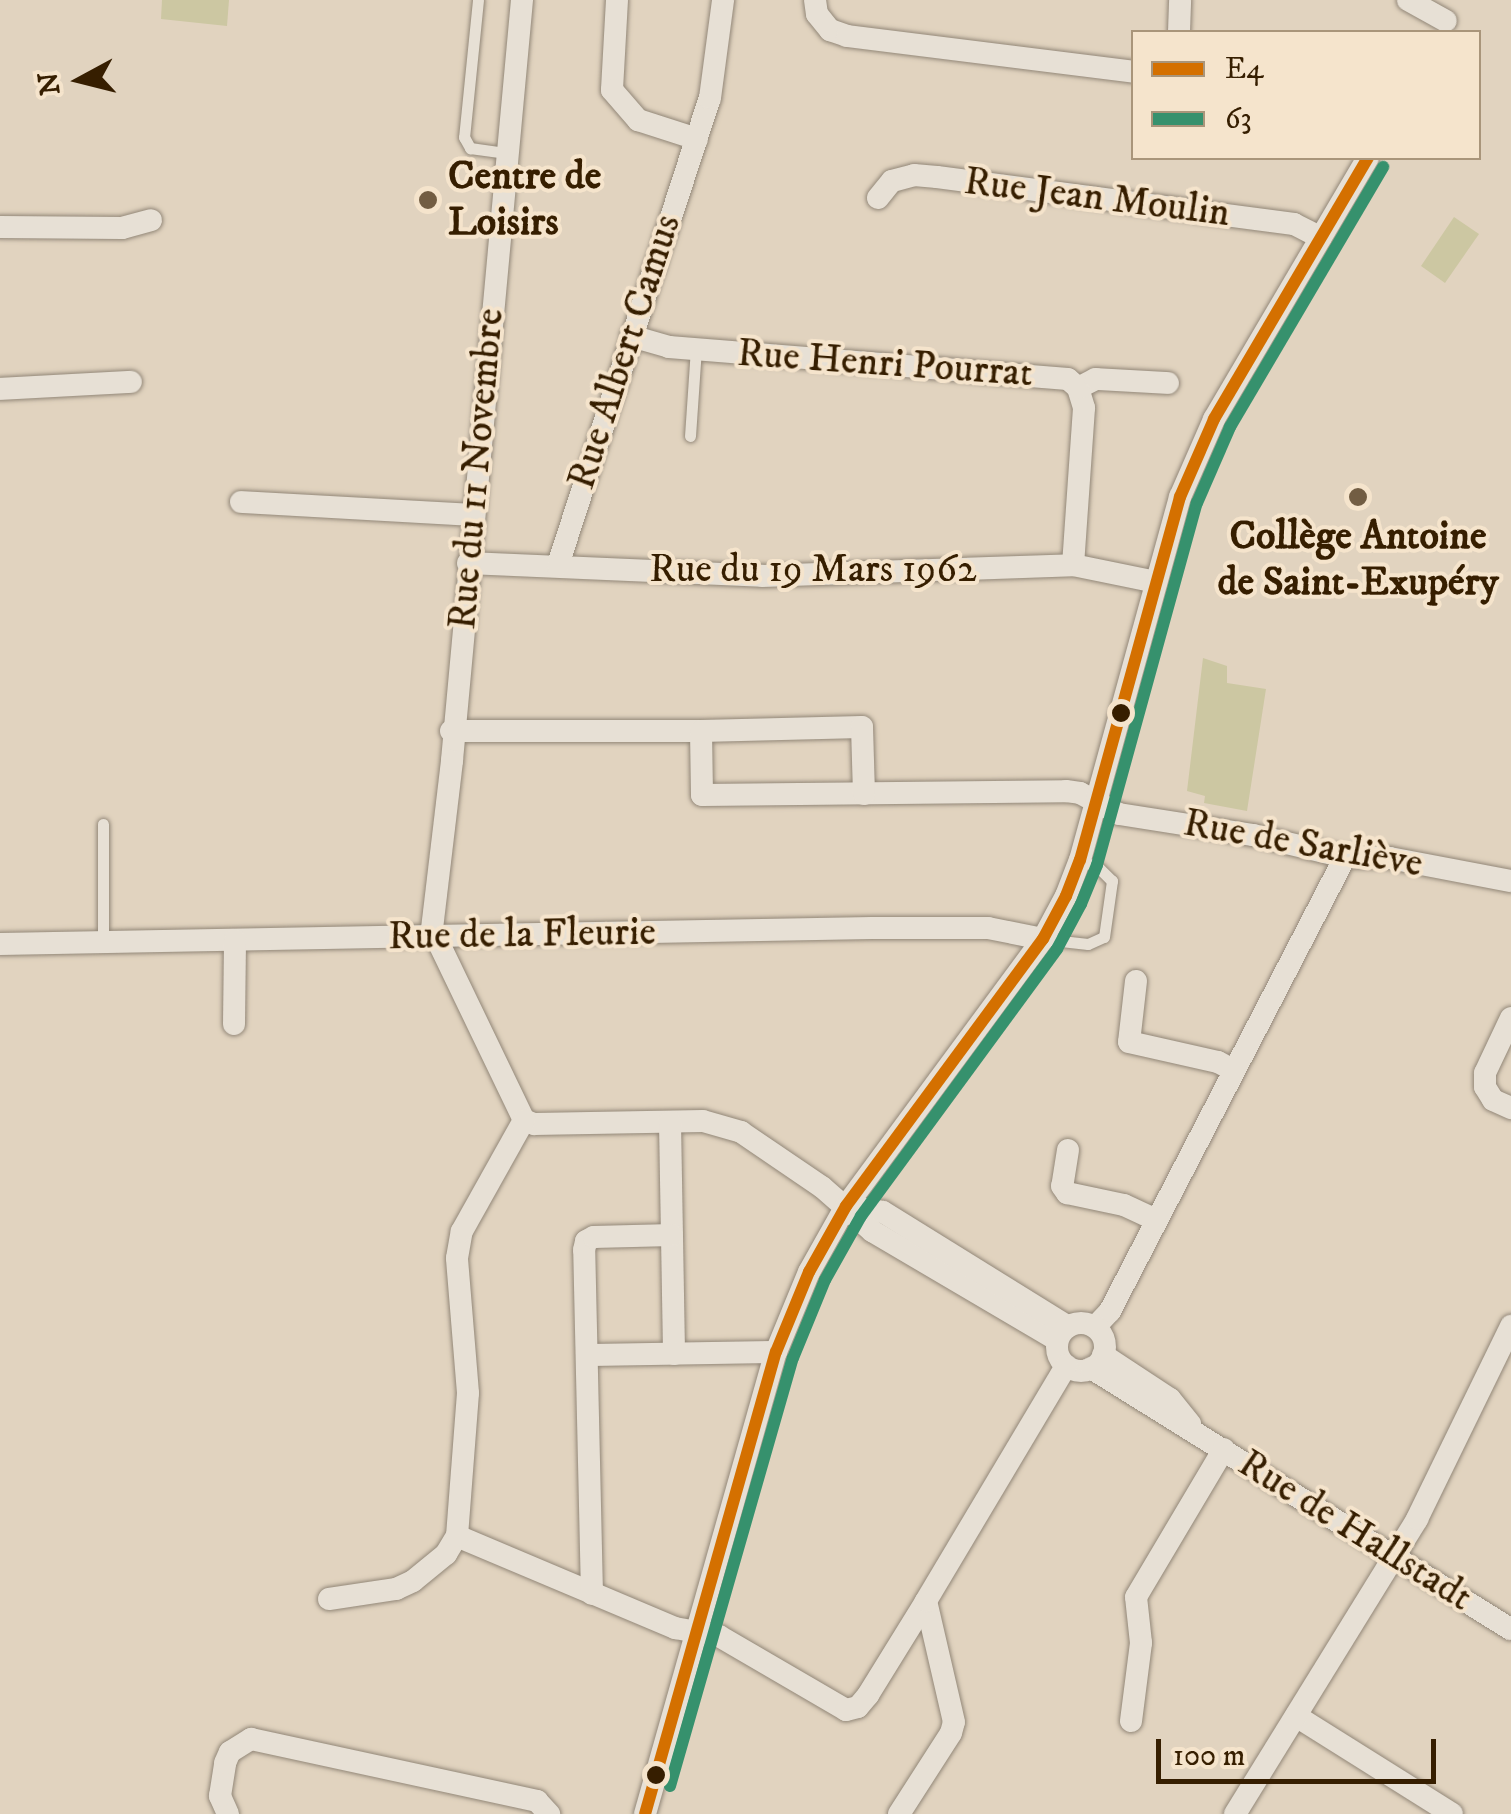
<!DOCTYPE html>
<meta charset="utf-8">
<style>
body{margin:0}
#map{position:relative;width:1511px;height:1814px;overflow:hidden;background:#e1d3bf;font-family:"IM FELL DW Pica",serif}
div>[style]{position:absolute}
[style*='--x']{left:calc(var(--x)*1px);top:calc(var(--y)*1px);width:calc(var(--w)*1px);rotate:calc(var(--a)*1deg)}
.green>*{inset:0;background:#ccc7a2}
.roads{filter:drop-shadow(0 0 2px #928778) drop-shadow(0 0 2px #928778)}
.lane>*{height:11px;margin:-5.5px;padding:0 5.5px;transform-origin:5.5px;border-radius:5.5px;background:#e7e0d5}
.street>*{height:22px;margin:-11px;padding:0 11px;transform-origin:11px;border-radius:11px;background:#e7e0d5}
.street>.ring{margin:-11px;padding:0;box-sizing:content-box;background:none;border:22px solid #e7e0d5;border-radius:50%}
.bus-1>*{height:12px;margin:-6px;padding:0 6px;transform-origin:6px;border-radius:6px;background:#d47000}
.bus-2>*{height:12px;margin:-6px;padding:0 6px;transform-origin:6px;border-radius:6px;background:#36916d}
.dots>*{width:28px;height:28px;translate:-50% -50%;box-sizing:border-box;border:5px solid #f5e4cc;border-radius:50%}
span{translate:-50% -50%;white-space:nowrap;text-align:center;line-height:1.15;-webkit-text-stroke:8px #f5e4cc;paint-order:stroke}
.poi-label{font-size:40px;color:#361e00;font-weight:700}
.left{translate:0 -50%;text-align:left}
.street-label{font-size:40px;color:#361e00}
.legend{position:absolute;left:1131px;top:30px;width:350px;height:130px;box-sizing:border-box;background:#f5e4cc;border:2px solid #a9957a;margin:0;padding:12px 18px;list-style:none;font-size:30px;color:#361e00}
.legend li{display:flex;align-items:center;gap:20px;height:50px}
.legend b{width:50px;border:2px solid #a9957a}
.north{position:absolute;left:30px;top:30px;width:100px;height:100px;-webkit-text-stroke:8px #f5e4cc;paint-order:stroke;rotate:263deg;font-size:28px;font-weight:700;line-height:40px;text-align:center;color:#361e00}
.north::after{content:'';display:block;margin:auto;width:35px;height:45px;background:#361e00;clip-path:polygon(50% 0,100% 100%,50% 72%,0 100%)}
.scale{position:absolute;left:1156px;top:1739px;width:280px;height:45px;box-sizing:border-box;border:5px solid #361e00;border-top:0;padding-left:12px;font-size:30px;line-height:35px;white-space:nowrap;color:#361e00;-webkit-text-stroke:8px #f5e4cc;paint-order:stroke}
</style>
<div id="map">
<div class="green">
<i style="clip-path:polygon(162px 0,229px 0,227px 26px,161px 19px)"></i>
<i style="clip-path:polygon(1454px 217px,1479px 234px,1445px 283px,1421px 266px)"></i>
<i style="clip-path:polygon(1203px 658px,1227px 666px,1227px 683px,1266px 689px,1247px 811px,1204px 803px,1205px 796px,1187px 791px)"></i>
</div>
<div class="roads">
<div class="lane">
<i style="--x:478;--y:0;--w:138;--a:95.8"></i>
<i style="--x:464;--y:137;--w:13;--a:61"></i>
<i style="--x:470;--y:148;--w:37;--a:8"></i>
<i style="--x:690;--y:436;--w:87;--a:-86.1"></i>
<i style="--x:103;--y:824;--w:118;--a:90"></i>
<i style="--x:1043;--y:939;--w:45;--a:6.3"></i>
<i style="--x:1088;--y:944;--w:17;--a:-24"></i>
<i style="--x:1104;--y:937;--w:57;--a:-81.9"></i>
<i style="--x:1112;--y:881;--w:18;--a:-135"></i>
<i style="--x:1099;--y:868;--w:21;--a:-157"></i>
</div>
<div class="street">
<i style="--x:522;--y:0;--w:764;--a:95.26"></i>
<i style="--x:452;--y:761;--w:169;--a:96.8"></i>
<i style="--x:432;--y:929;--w:212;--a:64.3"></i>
<i style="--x:617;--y:0;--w:90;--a:93.2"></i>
<i style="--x:612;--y:90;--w:40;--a:49"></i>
<i style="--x:638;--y:120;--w:62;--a:17.9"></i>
<i style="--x:815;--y:0;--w:14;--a:82"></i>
<i style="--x:817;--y:14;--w:21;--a:51"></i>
<i style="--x:830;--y:30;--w:18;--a:19"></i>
<i style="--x:847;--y:36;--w:289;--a:7.1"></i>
<i style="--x:1408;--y:0;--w:43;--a:28.9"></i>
<i style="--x:1179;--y:32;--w:32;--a:-88"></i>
<i style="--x:878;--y:198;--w:22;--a:-51"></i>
<i style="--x:892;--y:181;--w:23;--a:-15"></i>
<i style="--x:914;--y:175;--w:23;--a:5"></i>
<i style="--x:937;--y:177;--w:360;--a:7.5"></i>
<i style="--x:1294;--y:224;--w:30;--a:27"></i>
<i style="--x:0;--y:227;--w:122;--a:0.5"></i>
<i style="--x:122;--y:228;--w:30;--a:-15"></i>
<i style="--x:631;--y:336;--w:40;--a:16"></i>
<i style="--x:669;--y:347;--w:400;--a:4.6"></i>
<i style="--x:1068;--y:379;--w:13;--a:42"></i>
<i style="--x:1078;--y:388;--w:21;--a:73"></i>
<i style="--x:1084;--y:408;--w:157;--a:94"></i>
<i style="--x:1078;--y:388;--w:20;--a:-27"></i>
<i style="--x:1096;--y:379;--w:72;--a:3.2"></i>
<i style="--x:0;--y:389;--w:131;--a:-3.1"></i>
<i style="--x:241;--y:502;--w:231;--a:3.2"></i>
<i style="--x:468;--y:563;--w:294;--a:2.5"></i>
<i style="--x:762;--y:576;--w:311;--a:-2"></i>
<i style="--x:1073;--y:565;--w:85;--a:11.6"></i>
<i style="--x:558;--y:565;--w:491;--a:-72"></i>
<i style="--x:710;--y:98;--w:99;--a:-82.4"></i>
<i style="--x:451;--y:731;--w:250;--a:0"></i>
<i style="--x:701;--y:731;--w:64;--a:89.1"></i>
<i style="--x:702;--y:795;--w:364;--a:-0.6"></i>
<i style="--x:1066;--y:791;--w:14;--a:8"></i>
<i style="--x:1080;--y:793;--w:44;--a:28.3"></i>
<i style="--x:1119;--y:814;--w:136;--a:8.9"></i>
<i style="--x:1253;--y:835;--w:95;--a:13.4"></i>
<i style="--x:1345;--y:857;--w:45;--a:1.3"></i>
<i style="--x:1390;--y:858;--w:123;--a:10.8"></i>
<i style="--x:701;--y:731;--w:161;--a:-1.4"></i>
<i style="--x:862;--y:727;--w:67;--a:88.3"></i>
<i style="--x:0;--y:944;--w:872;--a:-1.05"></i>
<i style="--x:872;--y:928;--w:116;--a:0"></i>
<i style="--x:988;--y:928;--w:56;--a:11.3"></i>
<i style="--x:1136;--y:981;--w:61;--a:96.5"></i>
<i style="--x:1129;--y:1042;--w:91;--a:12.7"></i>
<i style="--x:1218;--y:1062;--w:17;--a:28"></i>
<i style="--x:1511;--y:1018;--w:61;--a:115.3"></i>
<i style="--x:1485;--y:1073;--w:14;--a:90"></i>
<i style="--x:1485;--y:1087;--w:15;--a:58"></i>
<i style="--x:1493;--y:1100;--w:20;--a:24"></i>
<i style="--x:234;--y:1024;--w:84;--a:-89.3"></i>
<i style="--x:524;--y:1120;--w:11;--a:22"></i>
<i style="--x:534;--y:1124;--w:169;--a:-1"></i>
<i style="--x:703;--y:1121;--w:40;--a:16"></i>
<i style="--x:741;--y:1132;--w:98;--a:34.2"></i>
<i style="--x:822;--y:1187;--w:67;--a:41.3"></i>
<i style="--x:872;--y:1231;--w:215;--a:30.5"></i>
<i style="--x:670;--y:1122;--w:232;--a:89"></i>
<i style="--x:1068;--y:1150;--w:36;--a:99"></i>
<i style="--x:1062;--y:1186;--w:9;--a:54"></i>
<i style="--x:1067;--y:1193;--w:58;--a:11.9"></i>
<i style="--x:1124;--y:1205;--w:35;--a:25"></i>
<i style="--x:846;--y:1206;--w:37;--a:9"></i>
<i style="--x:883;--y:1212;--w:216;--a:31.8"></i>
<i class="ring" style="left:1057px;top:1323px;width:26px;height:26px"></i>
<i style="--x:1095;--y:1327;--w:22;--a:-47"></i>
<i style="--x:1110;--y:1311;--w:511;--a:-62.63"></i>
<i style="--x:587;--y:1355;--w:189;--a:-0.9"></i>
<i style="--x:1103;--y:1355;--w:80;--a:33.3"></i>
<i style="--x:1170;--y:1399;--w:32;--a:51"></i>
<i style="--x:1091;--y:1368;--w:494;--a:31.9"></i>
<i style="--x:457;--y:1536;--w:237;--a:22.9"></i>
<i style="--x:675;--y:1628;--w:45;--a:10.3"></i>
<i style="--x:719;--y:1636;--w:147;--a:30.2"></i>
<i style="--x:846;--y:1710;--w:12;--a:-14"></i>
<i style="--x:858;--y:1707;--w:16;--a:-50"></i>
<i style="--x:868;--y:1695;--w:110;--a:-58.3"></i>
<i style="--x:592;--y:1594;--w:344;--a:-91.3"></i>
<i style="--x:584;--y:1250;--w:9;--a:-77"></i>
<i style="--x:586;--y:1241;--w:9;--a:-27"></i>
<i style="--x:594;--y:1237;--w:78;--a:-1.5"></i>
<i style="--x:329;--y:1599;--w:68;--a:-8.5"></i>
<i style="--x:396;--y:1589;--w:19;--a:-25"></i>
<i style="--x:413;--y:1581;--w:43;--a:-39.3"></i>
<i style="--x:446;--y:1554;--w:21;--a:-59"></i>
<i style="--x:457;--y:1536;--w:143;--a:-85.6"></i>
<i style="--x:468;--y:1393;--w:135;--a:-94.7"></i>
<i style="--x:457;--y:1258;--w:27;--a:-80"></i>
<i style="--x:462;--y:1231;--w:127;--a:-60.8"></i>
<i style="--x:1296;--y:1716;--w:184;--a:32.1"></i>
<i style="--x:1131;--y:1721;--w:79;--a:-82.7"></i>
<i style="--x:1141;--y:1643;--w:46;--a:-96.2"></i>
<i style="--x:1136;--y:1597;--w:172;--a:-59.3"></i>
<i style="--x:228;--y:1814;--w:20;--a:-114"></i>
<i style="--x:220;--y:1796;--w:33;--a:-81"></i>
<i style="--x:225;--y:1763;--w:12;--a:-66"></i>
<i style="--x:230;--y:1752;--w:25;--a:-32"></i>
<i style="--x:251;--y:1739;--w:293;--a:12.2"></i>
<i style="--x:537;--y:1801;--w:18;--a:47"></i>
<i style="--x:645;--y:1814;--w:480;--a:-74.2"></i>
<i style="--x:776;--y:1352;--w:87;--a:-67.6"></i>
<i style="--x:809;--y:1272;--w:76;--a:-60.7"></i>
<i style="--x:846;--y:1206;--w:332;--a:-53.6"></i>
<i style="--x:1043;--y:939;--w:49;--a:-61.9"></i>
<i style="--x:1066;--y:896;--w:39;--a:-69"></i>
<i style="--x:1080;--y:860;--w:377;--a:-74.6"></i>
<i style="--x:1180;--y:497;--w:85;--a:-66.4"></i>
<i style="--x:1214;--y:419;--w:303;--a:-59.5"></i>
<i style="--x:899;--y:1814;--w:96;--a:-57.3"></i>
<i style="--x:951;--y:1733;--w:11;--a:-75"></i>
<i style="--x:954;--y:1722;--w:124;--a:-103"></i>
<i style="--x:926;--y:1601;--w:274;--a:-59.2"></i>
<i style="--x:1235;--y:1814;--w:347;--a:-58.3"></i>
<i style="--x:1417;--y:1519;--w:215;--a:-64"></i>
</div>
</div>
<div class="bus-1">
<i style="--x:645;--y:1814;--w:480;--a:-74.2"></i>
<i style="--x:776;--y:1352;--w:87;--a:-67.6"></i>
<i style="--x:809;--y:1272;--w:76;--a:-60.7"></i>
<i style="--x:846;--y:1206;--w:332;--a:-53.6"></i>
<i style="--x:1043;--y:939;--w:49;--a:-61.9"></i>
<i style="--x:1066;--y:896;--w:39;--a:-69"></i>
<i style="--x:1080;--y:860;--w:377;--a:-74.6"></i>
<i style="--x:1180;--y:497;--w:85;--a:-66.4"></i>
<i style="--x:1214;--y:419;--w:303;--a:-59.5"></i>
</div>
<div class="bus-2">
<i style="--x:670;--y:1786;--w:445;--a:-74"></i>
<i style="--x:793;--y:1358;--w:84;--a:-67.7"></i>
<i style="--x:825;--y:1280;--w:73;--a:-60.6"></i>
<i style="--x:861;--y:1216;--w:331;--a:-53.7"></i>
<i style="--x:1057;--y:949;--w:51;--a:-61.9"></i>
<i style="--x:1081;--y:904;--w:42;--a:-67.7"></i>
<i style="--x:1097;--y:865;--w:376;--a:-74.6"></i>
<i style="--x:1197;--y:503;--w:83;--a:-66.5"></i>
<i style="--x:1230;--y:427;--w:302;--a:-59.5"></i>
</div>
<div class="dots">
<i style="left:428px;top:200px;background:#725d43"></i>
<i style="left:1358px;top:497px;background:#725d43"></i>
<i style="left:1121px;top:713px;background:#361e00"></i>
<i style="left:656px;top:1775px;background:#361e00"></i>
</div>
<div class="poi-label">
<span class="left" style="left:448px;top:200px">Centre de<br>Loisirs</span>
<span style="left:1358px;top:560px">Collège Antoine<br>de Saint-Exupéry</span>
</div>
<div class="street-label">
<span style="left:1097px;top:198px;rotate:7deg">Rue Jean Moulin</span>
<span style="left:625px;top:352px;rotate:-72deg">Rue Albert Camus</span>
<span style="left:885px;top:364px;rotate:4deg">Rue Henri Pourrat</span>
<span style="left:477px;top:469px;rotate:-85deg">Rue du 11 Novembre</span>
<span style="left:813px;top:570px">Rue du 19 Mars 1962</span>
<span style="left:1303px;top:844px;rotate:10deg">Rue de Sarliève</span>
<span style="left:522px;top:935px;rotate:-1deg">Rue de la Fleurie</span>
<span style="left:1355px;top:1531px;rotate:32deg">Rue de Hallstadt</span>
</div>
<ul class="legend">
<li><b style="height:12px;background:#d47000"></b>E4</li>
<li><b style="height:12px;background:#36916d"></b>63</li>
</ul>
<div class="north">N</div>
<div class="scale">100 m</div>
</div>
